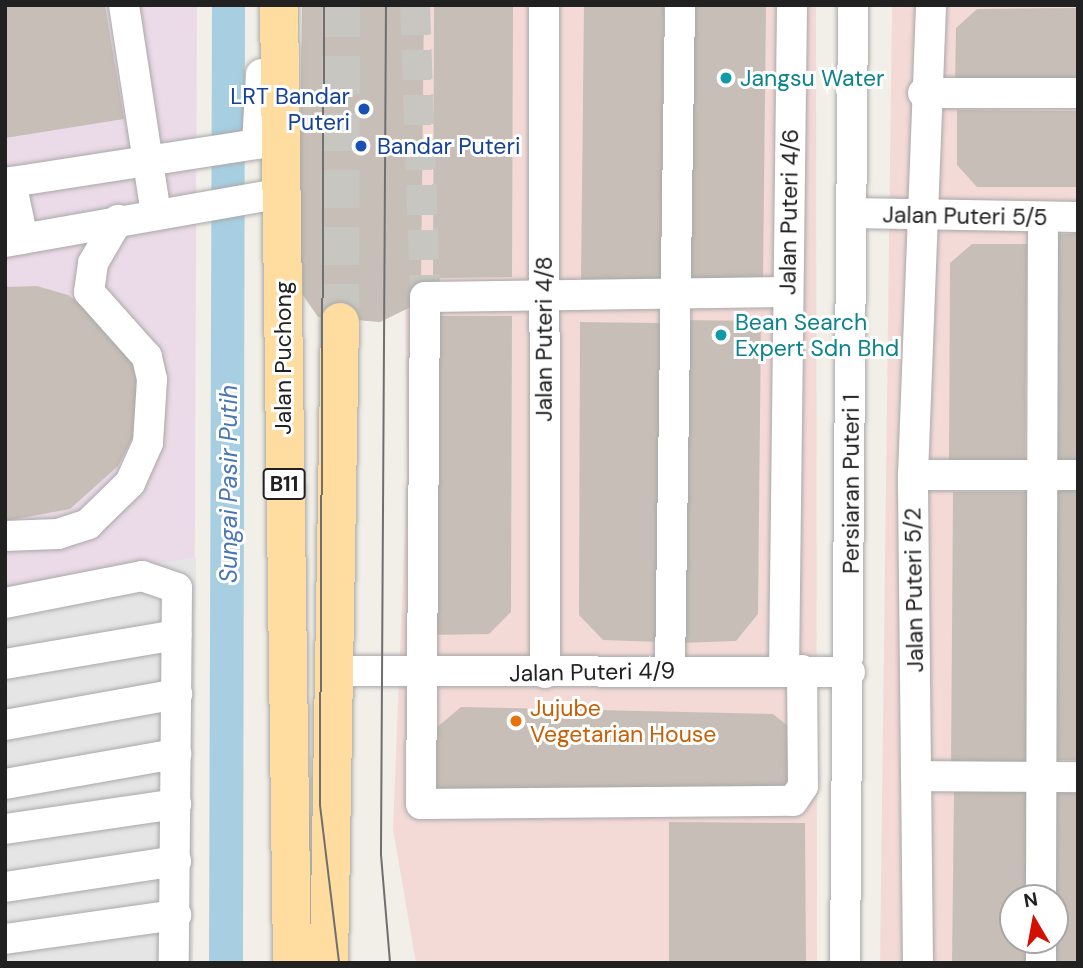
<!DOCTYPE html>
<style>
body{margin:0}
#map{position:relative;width:1083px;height:968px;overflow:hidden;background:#f2efe8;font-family:"DM Sans",sans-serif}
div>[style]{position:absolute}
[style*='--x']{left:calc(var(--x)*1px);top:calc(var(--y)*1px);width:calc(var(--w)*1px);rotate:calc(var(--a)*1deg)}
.commercial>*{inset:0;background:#f3dad7}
.industrial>*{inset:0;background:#ebdae7}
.parking>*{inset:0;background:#e5e5e5}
.water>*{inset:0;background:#a7cfe1}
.building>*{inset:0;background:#c7bfb7}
.minor-tunnel>*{height:30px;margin-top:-15px;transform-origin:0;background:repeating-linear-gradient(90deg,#c8c6c0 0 30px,transparent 0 45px)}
.major-tunnel>*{height:38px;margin-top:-19px;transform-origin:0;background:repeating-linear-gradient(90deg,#c8c6c0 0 38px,transparent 0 57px)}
.roads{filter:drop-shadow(0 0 2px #a8a8a8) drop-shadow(0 0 2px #a8a8a8)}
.minor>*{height:30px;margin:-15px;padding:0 15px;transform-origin:15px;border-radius:15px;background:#fff}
.major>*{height:38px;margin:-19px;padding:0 19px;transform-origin:19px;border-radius:19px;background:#ffdda0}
.tram>*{height:2px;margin:-1px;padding:0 1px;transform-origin:1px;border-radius:1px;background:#6f6f6f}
.dots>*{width:19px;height:19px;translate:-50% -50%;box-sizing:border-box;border:4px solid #fff;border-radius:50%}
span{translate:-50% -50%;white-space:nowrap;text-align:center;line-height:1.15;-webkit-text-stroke:6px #fff;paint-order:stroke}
.shield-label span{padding:2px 5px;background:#fff;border:2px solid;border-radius:5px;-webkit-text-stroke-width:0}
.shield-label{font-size:21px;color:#212121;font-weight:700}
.culture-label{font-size:23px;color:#0d838f}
.left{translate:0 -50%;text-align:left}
.transit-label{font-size:23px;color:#164399}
.right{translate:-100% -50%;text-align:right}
.street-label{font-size:23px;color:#212121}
.food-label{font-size:23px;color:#c56008}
.water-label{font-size:24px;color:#4977b6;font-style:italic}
.frame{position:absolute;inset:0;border:7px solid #212121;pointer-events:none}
.north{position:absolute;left:999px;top:884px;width:70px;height:70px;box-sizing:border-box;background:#fff;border:2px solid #a6a6a6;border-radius:50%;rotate:350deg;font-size:19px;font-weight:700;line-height:28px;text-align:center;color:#212121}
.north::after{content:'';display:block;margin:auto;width:24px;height:32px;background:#d31000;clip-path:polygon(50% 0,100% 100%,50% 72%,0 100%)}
</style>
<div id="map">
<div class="commercial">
<i style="clip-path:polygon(402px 5px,816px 5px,817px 963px,416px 963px,393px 829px,407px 478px)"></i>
<i style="clip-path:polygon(evenodd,892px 5px,1078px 5px,1078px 963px,880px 963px,892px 5px,1013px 898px,1055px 898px,1055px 940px,1013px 940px,1013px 898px)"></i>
</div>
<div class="industrial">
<i style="clip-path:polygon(5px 5px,197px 5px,193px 963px,5px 963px)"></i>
</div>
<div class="parking">
<i style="clip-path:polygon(196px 557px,193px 963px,5px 963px,5px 590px)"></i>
</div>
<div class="water">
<i style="clip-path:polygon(212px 5px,245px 5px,243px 963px,209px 963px)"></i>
</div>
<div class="building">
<i style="clip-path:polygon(5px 5px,105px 5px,124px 119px,5px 138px)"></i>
<i style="clip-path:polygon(302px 5px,424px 5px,421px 287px,413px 306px,380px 322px,318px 317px,298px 288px)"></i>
<i style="clip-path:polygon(434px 5px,513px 5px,512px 277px,433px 278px)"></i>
<i style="clip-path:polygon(584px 5px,664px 5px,661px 280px,581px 279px)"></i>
<i style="clip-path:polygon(687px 5px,766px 5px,763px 281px,684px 280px)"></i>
<i style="clip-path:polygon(1078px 8px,1078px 87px,955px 86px,956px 28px,977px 9px)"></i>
<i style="clip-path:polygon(957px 110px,1078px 111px,1078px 187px,977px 187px,957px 165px)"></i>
<i style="clip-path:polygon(1078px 233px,1078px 460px,1053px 460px,1054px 235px)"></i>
<i style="clip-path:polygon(972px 244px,1027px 244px,1025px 468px,949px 468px,950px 263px)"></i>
<i style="clip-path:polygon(37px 286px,68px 295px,95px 313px,132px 361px,139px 394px,134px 435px,118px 466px,70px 509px,5px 521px,5px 287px)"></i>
<i style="clip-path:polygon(431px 316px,512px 316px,511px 612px,489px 634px,432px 635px)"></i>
<i style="clip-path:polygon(681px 320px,761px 321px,758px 614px,736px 641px,680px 643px)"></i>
<i style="clip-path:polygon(580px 322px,660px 323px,659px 642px,603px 640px,579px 615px)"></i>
<i style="clip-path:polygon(1054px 481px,1078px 481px,1078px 760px,1053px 760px)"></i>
<i style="clip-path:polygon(953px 492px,1030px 492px,1028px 769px,951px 769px)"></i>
<i style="clip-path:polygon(461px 707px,773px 714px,789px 727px,791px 794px,433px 788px,435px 729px)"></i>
<i style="clip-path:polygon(1050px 783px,1078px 783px,1078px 963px,1050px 963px,1055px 898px)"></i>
<i style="clip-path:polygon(954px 791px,1031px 792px,1030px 898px,1013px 898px,1013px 940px,1029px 940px,1029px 963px,952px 963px)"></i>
<i style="clip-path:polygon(669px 822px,805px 823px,806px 963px,669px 963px)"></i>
</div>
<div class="minor-tunnel">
<i style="--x:415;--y:5;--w:292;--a:88"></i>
</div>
<div class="major-tunnel">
<i style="--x:340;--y:322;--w:317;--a:-89.8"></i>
</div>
<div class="roads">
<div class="minor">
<i style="--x:124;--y:5;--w:210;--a:81.3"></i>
<i style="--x:544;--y:5;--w:668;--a:89.91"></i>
<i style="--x:923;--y:93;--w:155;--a:0"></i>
<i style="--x:11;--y:182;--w:58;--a:78.1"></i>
<i style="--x:5;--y:183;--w:255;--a:-8.8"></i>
<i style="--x:257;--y:144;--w:70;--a:-86.7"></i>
<i style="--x:852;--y:213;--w:226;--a:1"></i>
<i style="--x:5;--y:242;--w:282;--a:-10"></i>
<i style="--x:788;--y:292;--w:363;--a:179.2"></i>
<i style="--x:425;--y:297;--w:507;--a:90.45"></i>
<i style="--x:421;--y:804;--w:372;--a:-0.5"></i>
<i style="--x:793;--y:801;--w:18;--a:-56"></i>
<i style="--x:803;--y:786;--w:116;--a:-90.5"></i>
<i style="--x:913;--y:475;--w:165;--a:0"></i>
<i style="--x:5;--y:536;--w:53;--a:-2.2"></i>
<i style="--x:58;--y:534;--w:32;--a:-18"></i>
<i style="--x:88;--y:524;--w:59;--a:-44.3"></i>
<i style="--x:130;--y:483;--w:44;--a:-65.8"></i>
<i style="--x:148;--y:443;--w:64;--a:-86.4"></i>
<i style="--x:152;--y:379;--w:23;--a:-103"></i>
<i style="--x:147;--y:357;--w:87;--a:-131.7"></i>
<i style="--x:89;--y:292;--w:29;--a:-82"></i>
<i style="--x:93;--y:263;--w:50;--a:-59.8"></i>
<i style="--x:5;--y:603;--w:140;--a:-11.1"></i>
<i style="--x:142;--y:576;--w:37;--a:19"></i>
<i style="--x:177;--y:588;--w:375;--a:90.5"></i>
<i style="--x:5;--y:664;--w:174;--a:-9.6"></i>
<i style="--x:784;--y:670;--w:665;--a:-89.31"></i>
<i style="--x:333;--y:671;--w:517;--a:0.11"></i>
<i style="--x:670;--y:671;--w:666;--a:-89.14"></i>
<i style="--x:5;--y:725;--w:175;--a:-10.2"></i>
<i style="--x:916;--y:776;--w:162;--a:0.4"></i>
<i style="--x:5;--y:784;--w:174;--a:-10"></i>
<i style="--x:5;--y:829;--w:173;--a:-8.3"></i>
<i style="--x:5;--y:887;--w:173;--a:-8.6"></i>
<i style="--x:1041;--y:898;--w:681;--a:-89.83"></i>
<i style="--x:5;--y:939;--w:173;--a:-8"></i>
<i style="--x:845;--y:963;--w:958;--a:-89.52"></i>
<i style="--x:918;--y:963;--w:488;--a:-90.6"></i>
<i style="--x:913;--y:475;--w:470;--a:-87.8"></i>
<i style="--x:1041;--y:963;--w:23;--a:-90"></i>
</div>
<div class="major">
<i style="--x:279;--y:5;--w:958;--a:89.22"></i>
<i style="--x:329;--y:963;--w:641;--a:-89.02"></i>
</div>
</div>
<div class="tram">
<i style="--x:324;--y:5;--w:800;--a:90.29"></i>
<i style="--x:320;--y:805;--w:159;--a:83.1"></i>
<i style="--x:386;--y:5;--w:850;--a:90.34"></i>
<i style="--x:381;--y:855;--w:108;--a:85.2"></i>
</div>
<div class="dots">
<i style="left:726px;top:78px;background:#0f9aa8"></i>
<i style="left:364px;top:109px;background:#1a4fb4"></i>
<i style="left:361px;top:146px;background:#1a4fb4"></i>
<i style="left:721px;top:335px;background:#0f9aa8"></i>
<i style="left:516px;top:721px;background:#e8710a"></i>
</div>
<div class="shield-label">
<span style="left:284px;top:484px">B11</span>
</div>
<div class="culture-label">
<span class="left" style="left:740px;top:78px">Jangsu Water</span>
<span class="left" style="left:735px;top:335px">Bean Search<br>Expert Sdn Bhd</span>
</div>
<div class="transit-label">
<span class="right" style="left:350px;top:109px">LRT Bandar<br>Puteri</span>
<span class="left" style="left:377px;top:146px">Bandar Puteri</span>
</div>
<div class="street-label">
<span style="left:789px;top:212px;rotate:-89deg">Jalan Puteri 4/6</span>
<span style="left:965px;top:216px;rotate:1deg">Jalan Puteri 5/5</span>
<span style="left:544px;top:339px;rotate:-90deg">Jalan Puteri 4/8</span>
<span style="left:283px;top:358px;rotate:-90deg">Jalan Puchong</span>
<span style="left:851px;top:484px;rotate:-90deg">Persiaran Puteri 1</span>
<span style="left:914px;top:590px;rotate:-91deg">Jalan Puteri 5/2</span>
<span style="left:592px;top:672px;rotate:-1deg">Jalan Puteri 4/9</span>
</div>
<div class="food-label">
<span class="left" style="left:530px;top:721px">Jujube<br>Vegetarian House</span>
</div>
<div class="water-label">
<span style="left:229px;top:484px;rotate:-90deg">Sungai Pasir Putih</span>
</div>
<div class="frame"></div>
<div class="north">N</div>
</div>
